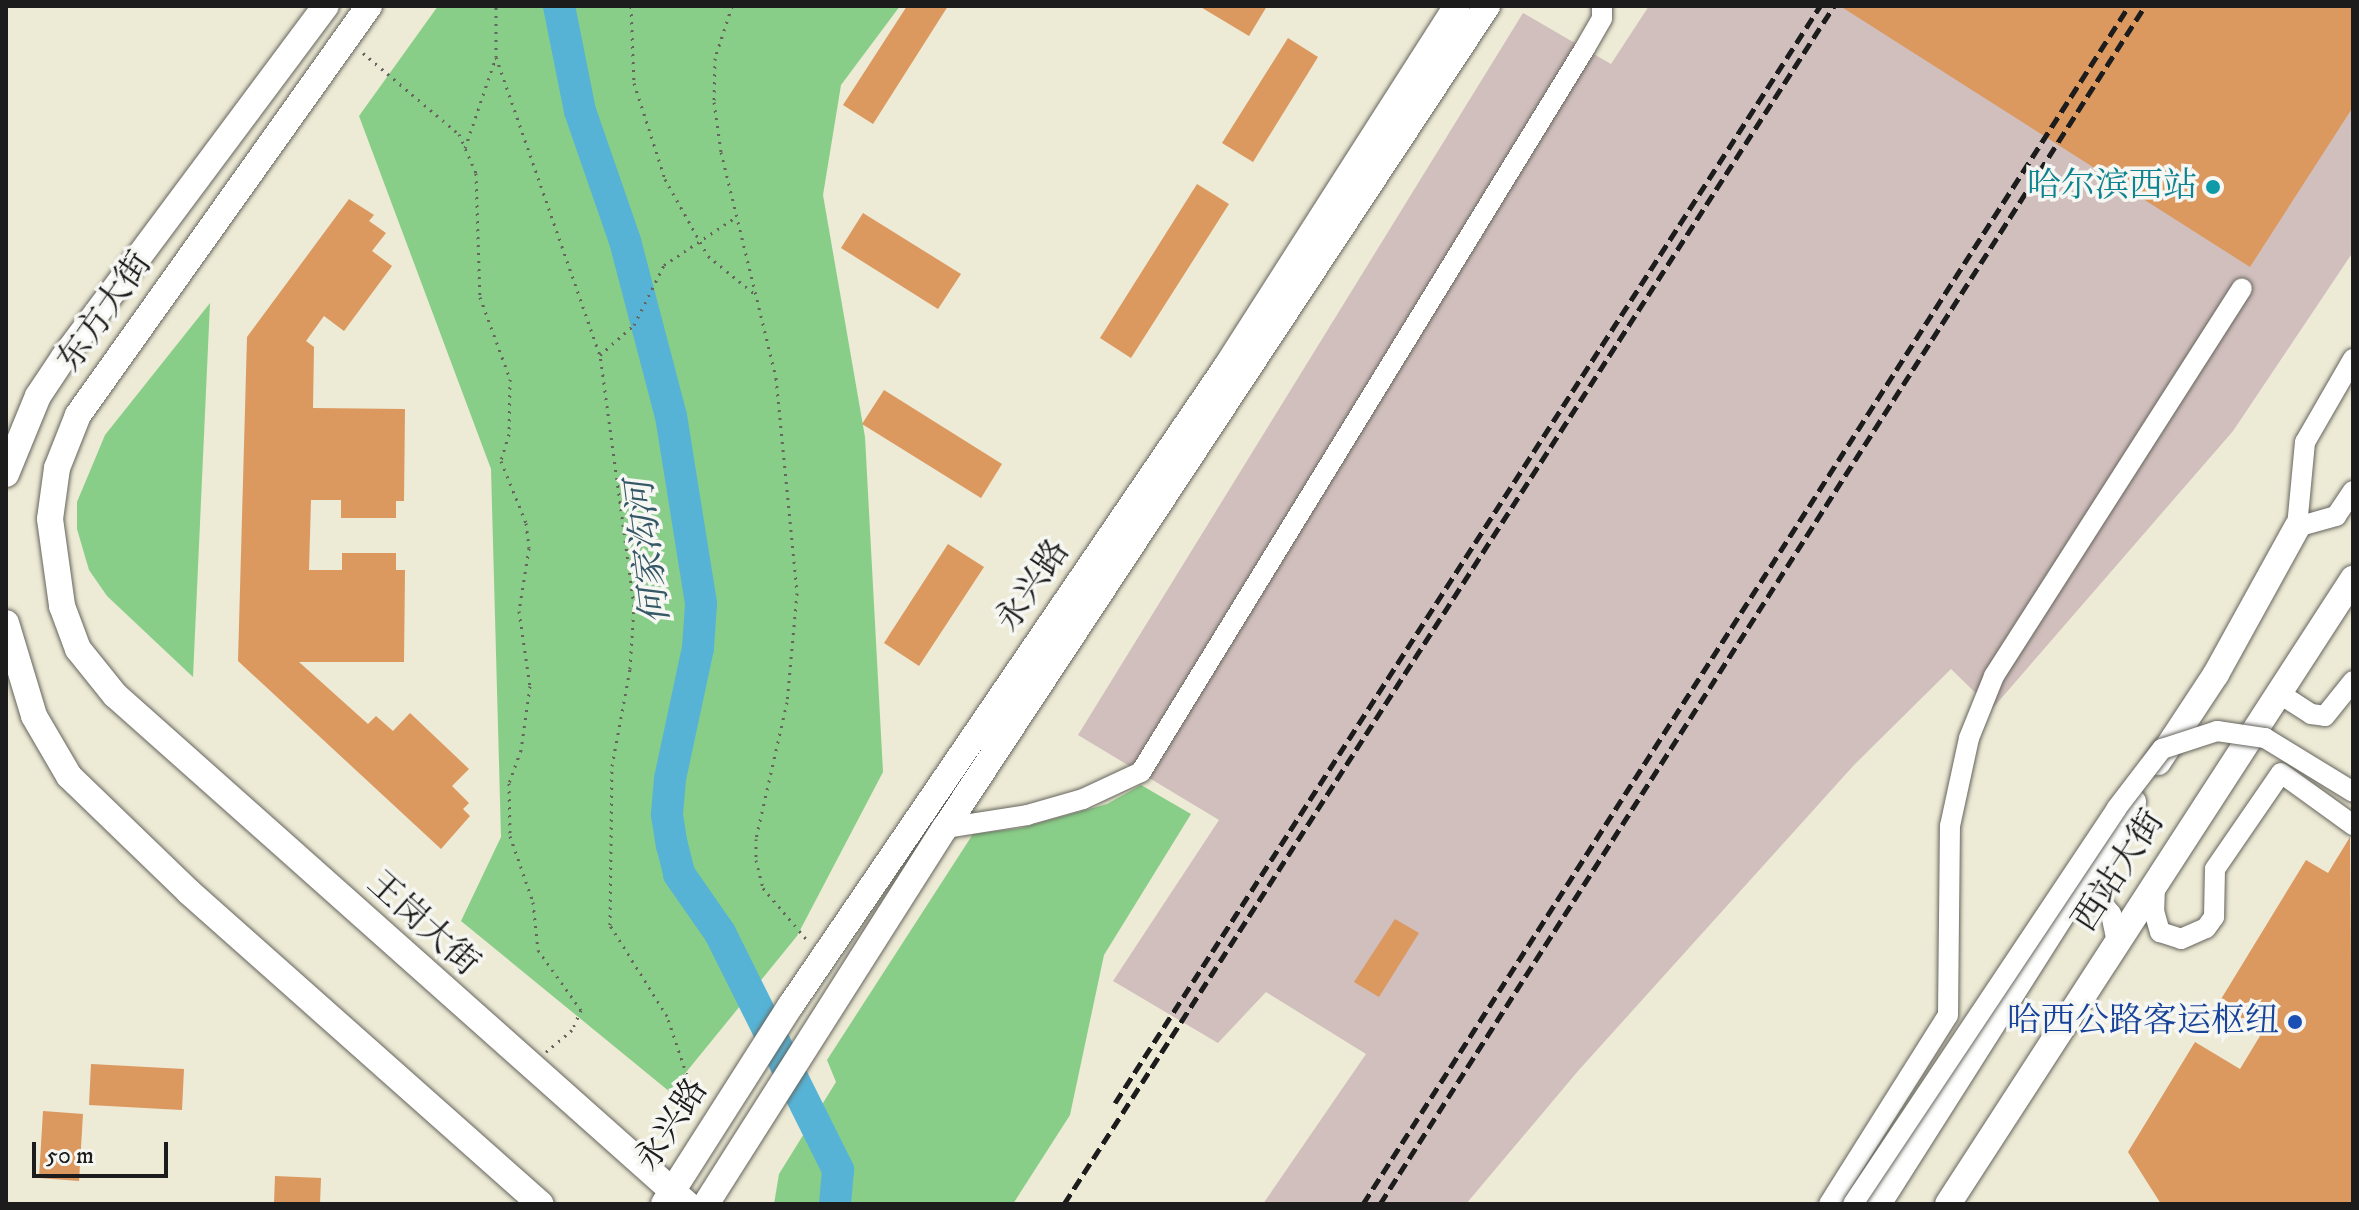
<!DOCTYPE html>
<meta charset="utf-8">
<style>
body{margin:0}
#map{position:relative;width:2359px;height:1210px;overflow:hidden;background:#edead5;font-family:"IM FELL DW Pica","Noto Serif SC",serif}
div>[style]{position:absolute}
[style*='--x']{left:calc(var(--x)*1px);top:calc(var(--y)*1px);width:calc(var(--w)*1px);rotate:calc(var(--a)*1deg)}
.industrial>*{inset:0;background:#d1bfbd}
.green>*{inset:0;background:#89ce88}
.river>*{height:32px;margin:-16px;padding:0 16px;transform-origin:16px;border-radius:16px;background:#57b3d5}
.building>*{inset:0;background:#db985f}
.path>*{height:3px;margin-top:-1.5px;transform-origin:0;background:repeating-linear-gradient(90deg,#65645d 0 2px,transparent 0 8px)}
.roads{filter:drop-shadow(0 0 2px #65645d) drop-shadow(0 0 2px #65645d)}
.minor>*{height:20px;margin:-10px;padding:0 10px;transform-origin:10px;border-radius:10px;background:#fff}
.major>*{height:26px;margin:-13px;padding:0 13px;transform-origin:13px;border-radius:13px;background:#fff}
.rail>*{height:5px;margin-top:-2.5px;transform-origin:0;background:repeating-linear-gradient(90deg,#1c1c1c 0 12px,transparent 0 18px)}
.bridges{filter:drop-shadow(0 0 2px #65645d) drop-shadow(0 0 2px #65645d)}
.minor-bridge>*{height:20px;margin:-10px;padding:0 10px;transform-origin:10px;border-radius:10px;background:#fff}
.dots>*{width:22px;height:22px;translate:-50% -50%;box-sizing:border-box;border:4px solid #f6f6f2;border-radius:50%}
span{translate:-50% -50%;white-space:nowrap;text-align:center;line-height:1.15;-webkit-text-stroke:7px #f6f6f2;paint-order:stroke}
.culture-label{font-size:34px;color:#0d838f}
.right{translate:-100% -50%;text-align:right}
.street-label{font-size:34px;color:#1c1c1c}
.transit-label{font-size:34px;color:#164399}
.water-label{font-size:36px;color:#345866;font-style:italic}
.frame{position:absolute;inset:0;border:8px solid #1c1c1c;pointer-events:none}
.scale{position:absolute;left:32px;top:1142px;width:136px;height:36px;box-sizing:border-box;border:4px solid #1c1c1c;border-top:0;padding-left:10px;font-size:24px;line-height:28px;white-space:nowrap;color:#1c1c1c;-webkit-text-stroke:6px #f6f6f2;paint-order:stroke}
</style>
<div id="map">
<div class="industrial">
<i style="clip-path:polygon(1649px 6px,2353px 6px,2353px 252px,2233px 431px,1992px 709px,1951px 669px,1854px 765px,1578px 1071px,1466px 1204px,1263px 1204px,1366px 1054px,1266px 992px,1218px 1043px,1113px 981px,1219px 820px,1078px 735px,1523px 13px,1611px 64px)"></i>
</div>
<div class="green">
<i style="clip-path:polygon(438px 6px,900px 6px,841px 85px,823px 195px,865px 437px,883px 772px,797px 936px,670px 1092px,461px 921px,501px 837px,491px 469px,359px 116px)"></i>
<i style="clip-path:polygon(210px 303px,193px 677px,107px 596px,89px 570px,77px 529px,77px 502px,105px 435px)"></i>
<i style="clip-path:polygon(1141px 785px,1191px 814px,1104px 955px,1070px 1115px,1013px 1204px,774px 1204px,779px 1174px,836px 1082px,827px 1060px,973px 834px,1021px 828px,1107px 804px)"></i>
</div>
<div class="river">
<i style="--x:559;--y:6;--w:107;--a:78.7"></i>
<i style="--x:580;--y:111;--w:138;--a:70.9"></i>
<i style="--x:625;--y:241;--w:181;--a:75.3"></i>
<i style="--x:671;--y:416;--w:190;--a:80.9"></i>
<i style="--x:701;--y:604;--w:44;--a:93.9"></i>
<i style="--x:698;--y:648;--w:134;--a:102.1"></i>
<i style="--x:670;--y:779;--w:36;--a:95"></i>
<i style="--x:667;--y:815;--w:30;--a:81"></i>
<i style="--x:672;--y:845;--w:30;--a:76"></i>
<i style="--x:679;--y:874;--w:72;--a:55.2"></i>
<i style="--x:720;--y:933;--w:265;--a:63.5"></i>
<i style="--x:838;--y:1170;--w:34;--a:95"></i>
</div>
<div class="building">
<i style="clip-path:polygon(907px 6px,948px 6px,873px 124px,843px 105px)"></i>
<i style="clip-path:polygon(1199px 6px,1267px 6px,1249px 36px)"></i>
<i style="clip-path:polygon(1840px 6px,2353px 6px,2353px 107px,2250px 267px)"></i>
<i style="clip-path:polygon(1288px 38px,1318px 57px,1253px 162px,1222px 143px)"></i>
<i style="clip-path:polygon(1197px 184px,1229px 204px,1131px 358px,1100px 338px)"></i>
<i style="clip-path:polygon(349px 199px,374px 215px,369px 221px,386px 233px,372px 251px,392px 266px,344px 331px,324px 316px,306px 341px,314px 347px,313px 408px,405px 409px,404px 501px,396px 501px,396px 518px,341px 518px,341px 500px,311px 500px,309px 570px,342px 570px,342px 553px,396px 553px,396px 570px,405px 570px,404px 662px,299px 662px,368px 724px,376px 716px,393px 731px,410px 713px,469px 769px,452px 786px,469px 803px,463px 809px,470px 816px,441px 849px,238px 661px,247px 337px)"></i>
<i style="clip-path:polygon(863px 213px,961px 274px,938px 309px,841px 248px)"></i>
<i style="clip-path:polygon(884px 390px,1002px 464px,981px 498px,862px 424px)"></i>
<i style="clip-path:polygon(948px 544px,984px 567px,919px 666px,884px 643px)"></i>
<i style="clip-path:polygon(2350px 837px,2353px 1204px,2161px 1204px,2128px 1152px,2195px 1042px,2240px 1069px,2260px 1036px,2215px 1009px,2306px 860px,2328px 873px)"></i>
<i style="clip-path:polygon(1395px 919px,1419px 933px,1379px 997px,1354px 982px)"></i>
<i style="clip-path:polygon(91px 1064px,184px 1069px,182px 1110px,89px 1105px)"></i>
<i style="clip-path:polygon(43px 1111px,83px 1114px,79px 1181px,39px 1178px)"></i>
<i style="clip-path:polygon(275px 1176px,321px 1178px,320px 1204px,274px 1204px)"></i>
</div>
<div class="path">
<i style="--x:631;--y:6;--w:77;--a:87.8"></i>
<i style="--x:634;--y:83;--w:101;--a:72.1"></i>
<i style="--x:665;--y:179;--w:88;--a:60.8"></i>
<i style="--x:708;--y:256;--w:62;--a:39.1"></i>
<i style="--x:732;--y:6;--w:55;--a:108.1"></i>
<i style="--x:715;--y:58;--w:44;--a:91.3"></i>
<i style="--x:714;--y:102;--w:50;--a:82"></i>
<i style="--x:721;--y:152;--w:233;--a:76.3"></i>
<i style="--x:776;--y:378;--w:216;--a:84.4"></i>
<i style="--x:797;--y:593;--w:109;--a:95.2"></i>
<i style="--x:787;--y:702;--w:140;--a:102.8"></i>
<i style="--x:756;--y:839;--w:21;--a:90"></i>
<i style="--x:756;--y:860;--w:29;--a:76"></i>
<i style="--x:763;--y:888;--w:70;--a:49.7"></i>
<i style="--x:363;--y:53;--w:126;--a:40.2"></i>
<i style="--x:459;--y:134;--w:43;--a:66.4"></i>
<i style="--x:476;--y:173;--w:124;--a:88.2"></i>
<i style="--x:480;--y:297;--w:87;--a:69.9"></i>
<i style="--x:510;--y:379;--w:55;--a:91"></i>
<i style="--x:509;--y:434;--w:28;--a:107"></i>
<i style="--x:501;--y:461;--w:67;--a:68"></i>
<i style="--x:526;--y:523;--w:25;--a:83"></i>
<i style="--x:529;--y:548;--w:64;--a:99"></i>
<i style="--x:519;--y:611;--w:76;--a:81.7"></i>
<i style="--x:530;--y:686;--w:65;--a:98"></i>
<i style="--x:521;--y:750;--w:35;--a:110"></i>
<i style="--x:509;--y:783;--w:53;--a:88.9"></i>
<i style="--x:510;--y:836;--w:70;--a:70.8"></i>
<i style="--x:533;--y:902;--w:48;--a:84.1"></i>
<i style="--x:538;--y:950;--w:74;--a:54.4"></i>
<i style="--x:581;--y:1010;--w:22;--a:114"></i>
<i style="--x:572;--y:1030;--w:34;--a:140"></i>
<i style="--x:496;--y:57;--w:316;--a:70.8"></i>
<i style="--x:465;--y:148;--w:96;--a:-71.2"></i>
<i style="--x:496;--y:57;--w:51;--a:-90"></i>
<i style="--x:692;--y:1090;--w:78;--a:-108.7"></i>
<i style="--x:667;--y:1016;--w:107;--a:-122.1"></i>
<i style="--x:610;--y:925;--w:159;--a:-89.3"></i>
<i style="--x:612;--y:766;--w:99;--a:-79.5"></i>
<i style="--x:630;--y:669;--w:63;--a:-86.4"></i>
<i style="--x:634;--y:606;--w:253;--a:-97.7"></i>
<i style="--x:600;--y:355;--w:45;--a:-41.4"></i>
<i style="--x:634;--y:325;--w:67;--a:-63.4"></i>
<i style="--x:664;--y:265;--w:87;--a:-33.7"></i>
</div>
<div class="roads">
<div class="minor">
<i style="--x:2353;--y:359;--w:96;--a:120"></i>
<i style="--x:2305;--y:442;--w:85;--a:95.4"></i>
<i style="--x:2297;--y:527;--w:41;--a:-15.8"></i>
<i style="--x:2336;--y:516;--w:30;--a:-56"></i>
<i style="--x:2277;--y:692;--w:40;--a:32.9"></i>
<i style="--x:2311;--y:714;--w:14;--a:8"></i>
<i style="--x:2325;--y:716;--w:45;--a:-51.3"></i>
<i style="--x:945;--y:828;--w:83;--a:-9"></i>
<i style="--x:1027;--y:815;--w:58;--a:-15.9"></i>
<i style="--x:1083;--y:799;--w:64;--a:-25"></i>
<i style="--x:1141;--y:772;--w:849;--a:-58.48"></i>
<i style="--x:1585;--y:48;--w:34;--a:-60"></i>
<i style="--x:1602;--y:18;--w:12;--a:-90"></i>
<i style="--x:2155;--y:886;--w:25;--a:92"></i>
<i style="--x:2154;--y:911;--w:22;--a:74"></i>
<i style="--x:2160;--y:932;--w:22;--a:18"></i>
<i style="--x:2181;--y:939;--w:27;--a:-24"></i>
<i style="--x:2206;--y:928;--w:14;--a:-54"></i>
<i style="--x:2214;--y:917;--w:48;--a:-88.8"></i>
<i style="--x:2215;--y:869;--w:116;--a:-55.5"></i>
<i style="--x:2281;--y:773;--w:89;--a:35.8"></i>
<i style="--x:2063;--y:911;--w:27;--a:-24"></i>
<i style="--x:2088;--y:900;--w:13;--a:9"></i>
<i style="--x:2101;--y:902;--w:16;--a:50"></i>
<i style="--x:2111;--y:914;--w:29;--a:78"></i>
<i style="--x:1829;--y:1204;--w:223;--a:-57.8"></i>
<i style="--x:1948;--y:1015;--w:189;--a:-89.4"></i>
<i style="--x:1950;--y:826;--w:90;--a:-77.8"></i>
<i style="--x:1969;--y:738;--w:67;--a:-68"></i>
<i style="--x:1994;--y:676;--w:460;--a:-57.4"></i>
</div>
<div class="major">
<i style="--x:369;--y:6;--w:502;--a:125.43"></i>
<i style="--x:78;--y:415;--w:57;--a:111.6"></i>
<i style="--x:57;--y:468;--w:51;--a:97.8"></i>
<i style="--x:50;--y:519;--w:88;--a:82.1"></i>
<i style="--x:62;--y:606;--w:46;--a:69.6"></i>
<i style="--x:78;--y:649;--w:59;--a:51.2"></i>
<i style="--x:115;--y:695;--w:766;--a:41.66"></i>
<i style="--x:6;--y:474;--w:84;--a:-67.7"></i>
<i style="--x:38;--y:396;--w:47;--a:-56.3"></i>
<i style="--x:64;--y:357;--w:438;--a:-53.3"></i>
<i style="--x:6;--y:623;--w:97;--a:73.2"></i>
<i style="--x:34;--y:716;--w:69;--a:59.7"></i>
<i style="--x:69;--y:776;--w:167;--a:44"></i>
<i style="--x:189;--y:892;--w:470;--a:41.6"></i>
<i style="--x:2158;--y:762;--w:105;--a:-56.6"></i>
<i style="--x:2216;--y:674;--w:168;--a:-61.1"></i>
<i style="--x:664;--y:1204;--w:236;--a:-57.5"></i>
<i style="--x:791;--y:1005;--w:772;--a:-55.71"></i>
<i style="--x:1226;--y:367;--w:429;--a:-57.4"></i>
<i style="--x:706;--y:1204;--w:446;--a:-57.6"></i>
<i style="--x:945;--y:828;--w:985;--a:-56.6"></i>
<i style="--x:1878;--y:1204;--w:476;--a:-57.6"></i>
<i style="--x:1948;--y:1204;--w:745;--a:-57.06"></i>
</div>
</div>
<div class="rail">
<i style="--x:1115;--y:1103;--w:1304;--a:-57.27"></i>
<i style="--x:1064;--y:1204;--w:1424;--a:-57.27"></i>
<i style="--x:1363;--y:1204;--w:1422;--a:-57.41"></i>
<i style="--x:1380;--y:1204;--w:1421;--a:-57.44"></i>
</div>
<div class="bridges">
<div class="minor-bridge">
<i style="--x:1853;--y:1204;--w:475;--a:-56.3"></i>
<i style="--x:2116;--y:809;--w:76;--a:-52.5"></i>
<i style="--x:2162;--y:749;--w:58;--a:-18.1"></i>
<i style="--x:2217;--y:731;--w:49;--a:8.3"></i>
<i style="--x:2265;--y:738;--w:103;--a:31.5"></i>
</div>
</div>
<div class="dots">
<i style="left:2213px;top:187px;background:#0f9aa8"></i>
<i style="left:2295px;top:1022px;background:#1a4fb4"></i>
</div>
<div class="culture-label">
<span class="right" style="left:2197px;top:187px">哈尔滨西站</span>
</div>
<div class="street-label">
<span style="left:105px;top:312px;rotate:-55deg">东方大街</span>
<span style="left:1033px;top:586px;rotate:-56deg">永兴路</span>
<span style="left:2119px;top:871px;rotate:-57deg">西站大街</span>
<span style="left:423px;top:924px;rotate:42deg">王岗大街</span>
<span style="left:672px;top:1125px;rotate:-57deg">永兴路</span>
</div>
<div class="transit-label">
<span class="right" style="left:2279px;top:1022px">哈西公路客运枢纽</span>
</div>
<div class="water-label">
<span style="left:649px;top:552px;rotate:-97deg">何家沟河</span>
</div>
<div class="frame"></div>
<div class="scale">50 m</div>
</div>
